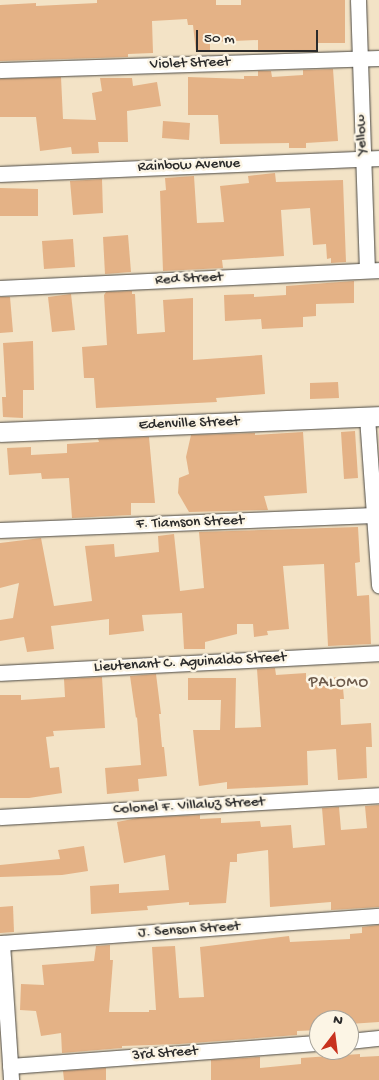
<!DOCTYPE html>
<style>
body{margin:0}
#map{position:relative;width:379px;height:1080px;overflow:hidden;background:#f3e3c6;font-family:"Gochi Hand",sans-serif}
div>[style]{position:absolute}
[style*='--x']{left:calc(var(--x)*1px);top:calc(var(--y)*1px);width:calc(var(--w)*1px);rotate:calc(var(--a)*1deg)}
.building>*{inset:0;background:#e4b286}
.roads{filter:drop-shadow(0 0 1px #494742) drop-shadow(0 0 1px #494742)}
.minor>*{height:15px;margin:-7.5px;padding:0 7.5px;transform-origin:7.5px;border-radius:7.5px;background:#fff}
.tertiary>*{height:19px;margin:-9.5px;padding:0 9.5px;transform-origin:9.5px;border-radius:9.5px;background:#fff}
span{translate:-50% -50%;white-space:nowrap;text-align:center;line-height:1.15;-webkit-text-stroke:5px #fcf5e5;paint-order:stroke}
.street-label{font-size:15px;color:#2b2b2b}
.neighbourhood-label{font-size:16px;color:#6c5a4b;letter-spacing:1px}
.north{position:absolute;left:309px;top:1010px;width:50px;height:50px;box-sizing:border-box;background:#fcf5e5;border:1px solid #a8a49b;border-radius:50%;rotate:15deg;font-size:14px;font-weight:700;line-height:20px;text-align:center;color:#2b2b2b}
.north::after{content:'';display:block;margin:auto;width:18px;height:22px;background:#c8321e;clip-path:polygon(50% 0,100% 100%,50% 72%,0 100%)}
.scale{position:absolute;left:196px;top:30px;width:122px;height:22px;box-sizing:border-box;border:2px solid #2b2b2b;border-top:0;padding-left:6px;font-size:15px;line-height:18px;white-space:nowrap;color:#2b2b2b;-webkit-text-stroke:4px #fcf5e5;paint-order:stroke}
</style>
<div id="map">
<div class="building">
<i style="clip-path:polygon(97px 0,216px 0,216px 5px,241px 5px,241px 0,345px 0,345px 43px,318px 43px,318px 51px,258px 52px,258px 40px,210px 42px,210px 51px,196px 52px,193px 25px,188px 25px,187px 19px,152px 21px,153px 53px,128px 54px,128px 57px,0 61px,0 5px,36px 3px,36px 6px,97px 3px)"></i>
<i style="clip-path:polygon(333px 69px,338px 141px,306px 143px,306px 148px,289px 148px,289px 143px,220px 144px,218px 115px,188px 115px,188px 77px,244px 79px,244px 76px,258px 76px,258px 71px,271px 71px,272px 77px,303px 75px,303px 70px)"></i>
<i style="clip-path:polygon(61px 77px,63px 119px,96px 120px,92px 93px,102px 91px,100px 78px,132px 78px,133px 86px,157px 82px,161px 106px,127px 111px,128px 142px,98px 142px,99px 153px,72px 154px,71px 147px,40px 151px,36px 117px,0 117px,0 79px)"></i>
<i style="clip-path:polygon(163px 121px,190px 123px,189px 140px,162px 138px)"></i>
<i style="clip-path:polygon(275px 173px,276px 182px,343px 180px,346px 262px,331px 263px,331px 258px,327px 259px,326px 244px,313px 245px,310px 208px,281px 210px,284px 256px,222px 260px,223px 268px,163px 271px,160px 191px,166px 190px,165px 178px,194px 176px,197px 223px,224px 222px,220px 186px,249px 183px,248px 176px)"></i>
<i style="clip-path:polygon(102px 179px,103px 213px,73px 215px,70px 181px)"></i>
<i style="clip-path:polygon(0 188px,38px 189px,38px 216px,0 216px)"></i>
<i style="clip-path:polygon(128px 235px,131px 272px,105px 274px,103px 237px)"></i>
<i style="clip-path:polygon(73px 239px,75px 267px,44px 269px,42px 241px)"></i>
<i style="clip-path:polygon(354px 281px,354px 303px,316px 304px,316px 316px,303px 317px,303px 327px,262px 329px,261px 319px,225px 321px,224px 295px,254px 294px,254px 297px,286px 295px,286px 286px)"></i>
<i style="clip-path:polygon(132px 291px,132px 294px,135px 294px,137px 334px,165px 332px,163px 300px,193px 298px,193px 360px,262px 355px,265px 394px,216px 398px,217px 402px,96px 408px,94px 378px,84px 378px,82px 347px,107px 345px,104px 295px,106px 292px)"></i>
<i style="clip-path:polygon(71px 294px,75px 330px,52px 332px,48px 297px)"></i>
<i style="clip-path:polygon(0 297px,10px 297px,13px 332px,0 333px)"></i>
<i style="clip-path:polygon(33px 341px,34px 390px,23px 390px,23px 418px,3px 417px,2px 397px,6px 397px,3px 343px)"></i>
<i style="clip-path:polygon(338px 382px,339px 398px,310px 399px,310px 383px)"></i>
<i style="clip-path:polygon(355px 431px,358px 478px,344px 479px,341px 432px)"></i>
<i style="clip-path:polygon(303px 432px,307px 493px,264px 496px,268px 510px,189px 512px,178px 493px,179px 478px,189px 474px,186px 457px,191px 435px,255px 433px,255px 435px)"></i>
<i style="clip-path:polygon(149px 437px,155px 503px,131px 503px,131px 515px,72px 518px,69px 478px,42px 479px,41px 473px,9px 475px,7px 448px,31px 447px,31px 455px,67px 453px,67px 444px,99px 442px,98px 439px)"></i>
<i style="clip-path:polygon(358px 527px,360px 562px,355px 563px,357px 596px,369px 595px,371px 644px,328px 646px,324px 564px,283px 566px,289px 629px,267px 631px,268px 635px,254px 637px,253px 624px,237px 624px,237px 634px,205px 642px,205px 649px,184px 649px,182px 613px,142px 615px,144px 631px,109px 635px,109px 619px,51px 626px,54px 649px,27px 652px,24px 637px,0 641px,0 620px,13px 618px,19px 583px,0 588px,0 543px,41px 538px,54px 606px,92px 601px,85px 546px,114px 544px,115px 557px,159px 552px,158px 536px,174px 534px,180px 591px,204px 588px,199px 532px)"></i>
<i style="clip-path:polygon(275px 668px,276px 675px,306px 673px,306px 679px,342px 677px,344px 699px,340px 699px,341px 725px,371px 723px,372px 747px,366px 747px,367px 778px,338px 780px,336px 749px,307px 751px,308px 785px,227px 789px,227px 782px,199px 786px,193px 730px,220px 730px,221px 700px,188px 700px,188px 678px,236px 678px,235px 728px,261px 727px,257px 669px)"></i>
<i style="clip-path:polygon(156px 674px,161px 714px,159px 714px,162px 747px,164px 747px,167px 776px,138px 779px,139px 791px,107px 794px,105px 768px,141px 765px,137px 717px,136px 718px,130px 676px)"></i>
<i style="clip-path:polygon(102px 677px,105px 728px,53px 731px,54px 736px,46px 737px,50px 768px,59px 767px,62px 793px,29px 798px,0 798px,0 695px,21px 695px,21px 700px,65px 697px,64px 679px)"></i>
<i style="clip-path:polygon(379px 805px,379px 907px,331px 910px,331px 902px,270px 907px,268px 850px,237px 854px,237px 862px,230px 862px,226px 903px,189px 905px,189px 902px,147px 906px,148px 910px,91px 914px,90px 886px,119px 884px,119px 893px,169px 890px,165px 855px,124px 863px,117px 822px,138px 818px,200px 815px,200px 819px,221px 818px,221px 823px,260px 821px,261px 827px,291px 825px,293px 848px,325px 845px,322px 808px,339px 807px,341px 830px,367px 828px,365px 806px)"></i>
<i style="clip-path:polygon(84px 846px,88px 871px,62px 875px,0 877px,0 865px,60px 859px,58px 850px)"></i>
<i style="clip-path:polygon(13px 906px,14px 932px,0 933px,0 907px)"></i>
<i style="clip-path:polygon(379px 925px,379px 1022px,349px 1024px,349px 1020px,319px 1020px,319px 1030px,297px 1031px,297px 1035px,179px 1044px,122px 1046px,122px 1048px,62px 1053px,61px 1033px,41px 1036px,36px 1011px,20px 1010px,21px 984px,44px 985px,42px 965px,94px 961px,96px 946px,110px 945px,110px 960px,113px 960px,109px 1012px,149px 1012px,149px 1010px,156px 1010px,152px 947px,175px 946px,179px 998px,204px 997px,200px 947px,289px 936px,290px 942px,350px 939px,350px 934px,362px 933px,362px 927px)"></i>
<i style="clip-path:polygon(360px 1054px,360px 1057px,379px 1056px,379px 1080px,211px 1080px,211px 1060px,260px 1057px,260px 1068px,301px 1064px,301px 1058px)"></i>
<i style="clip-path:polygon(106px 1068px,106px 1080px,64px 1080px,63px 1071px)"></i>
</div>
<div class="roads">
<div class="minor">
<i style="--x:358;--y:0;--w:270;--a:88.1"></i>
<i style="--x:0;--y:70;--w:379;--a:-1.8"></i>
<i style="--x:0;--y:174;--w:379;--a:-2.4"></i>
<i style="--x:0;--y:288;--w:379;--a:-2.7"></i>
<i style="--x:367;--y:417;--w:169;--a:85.9"></i>
<i style="--x:0;--y:530;--w:379;--a:-2.3"></i>
<i style="--x:0;--y:673;--w:380;--a:-3"></i>
<i style="--x:0;--y:817;--w:380;--a:-3.3"></i>
<i style="--x:0;--y:943;--w:380;--a:-4.1"></i>
<i style="--x:2;--y:943;--w:137;--a:86.2"></i>
<i style="--x:349;--y:1041;--w:30;--a:-6"></i>
<i style="--x:10;--y:1066;--w:310;--a:-4.3"></i>
</div>
<div class="tertiary">
<i style="--x:0;--y:432;--w:379;--a:-2.4"></i>
</div>
</div>
<div class="street-label">
<span style="left:190px;top:64px;rotate:-2deg">Violet Street</span>
<span style="left:362px;top:135px;rotate:-91deg">Yellow</span>
<span style="left:189px;top:166px;rotate:-2deg">Rainbow Avenue</span>
<span style="left:189px;top:279px;rotate:-3deg">Red Street</span>
<span style="left:189px;top:424px;rotate:-2deg">Edenville Street</span>
<span style="left:190px;top:523px;rotate:-2deg">F. Tiamson Street</span>
<span style="left:190px;top:663px;rotate:-3deg">Lieutenant C. Aguinaldo Street</span>
<span style="left:189px;top:806px;rotate:-3deg">Colonel F. Villaluz Street</span>
<span style="left:189px;top:930px;rotate:-4deg">J. Senson Street</span>
<span style="left:165px;top:1054px;rotate:-4deg">3rd Street</span>
</div>
<div class="neighbourhood-label">
<span style="left:339px;top:684px">PALOMO</span>
</div>
<div class="north">N</div>
<div class="scale">50 m</div>
</div>
